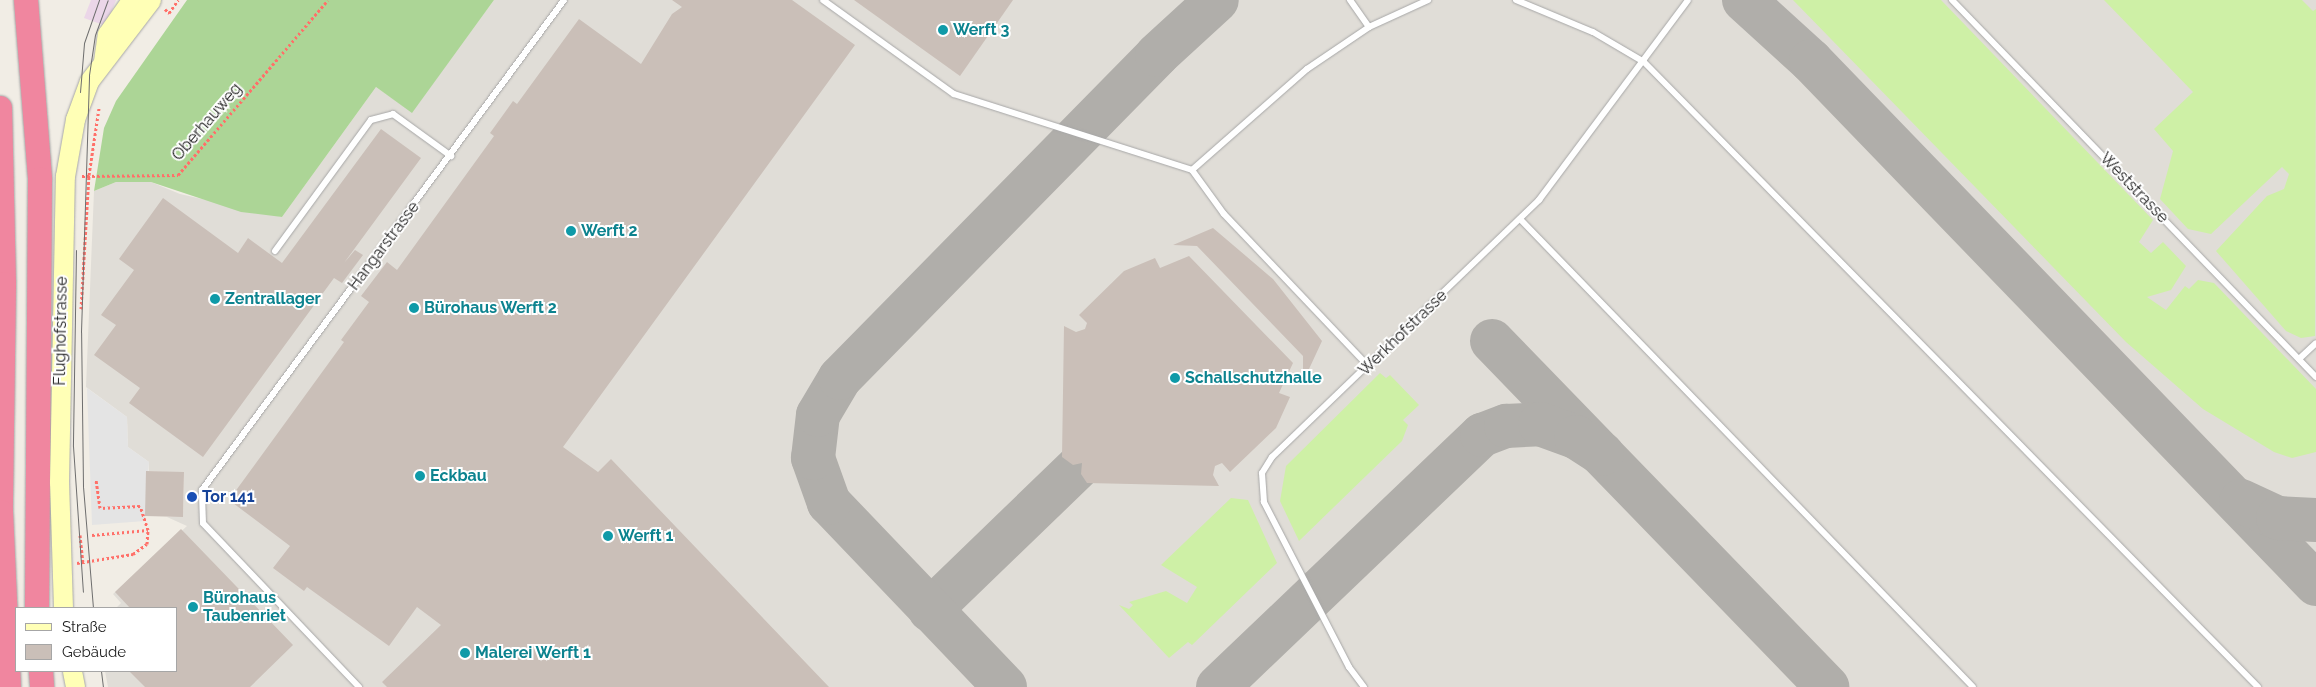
<!DOCTYPE html>
<meta charset="utf-8">
<style>
body{margin:0}
#map{position:relative;width:2316px;height:687px;overflow:hidden;background:#f1ede5;font-family:Raleway,sans-serif}
div>[style]{position:absolute}
[style*='--x']{left:calc(var(--x)*1px);top:calc(var(--y)*1px);width:calc(var(--w)*1px);rotate:calc(var(--a)*1deg)}
.industrial>*{inset:0;background:#ebd6e8}
.airport>*{inset:0;background:#e0ddd7}
.grass>*{inset:0;background:#cef0a6}
.forest>*{inset:0;background:#acd596}
.parking>*{inset:0;background:#e4e4e4}
.taxiway>*{height:44px;margin:-22px;padding:0 22px;transform-origin:22px;border-radius:22px;background:#b0aeaa}
.building>*{inset:0;background:#cabfb8}
.path>*{height:3px;margin-top:-1.5px;transform-origin:0;background:repeating-linear-gradient(90deg,#ff7069 0 2.5px,transparent 0 5px)}
.roads{filter:drop-shadow(0 0 1px #a7a7a7) drop-shadow(0 0 1px #a7a7a7)}
.lane>*{height:6px;margin:-3px;padding:0 3px;transform-origin:3px;border-radius:3px;background:#fff}
.secondary>*{height:19px;margin:-9.5px;padding:0 9.5px;transform-origin:9.5px;border-radius:9.5px;background:#ffffb6}
.highway>*{height:24px;margin:-12px;padding:0 12px;transform-origin:12px;border-radius:12px;background:#f0869f}
.tram>*{height:1px;margin:-0.5px;padding:0 0.5px;transform-origin:0.5px;border-radius:0.5px;background:#6e6e6e}
.dots>*{width:14px;height:14px;translate:-50% -50%;box-sizing:border-box;border:2px solid #fff;border-radius:50%}
span{translate:-50% -50%;white-space:nowrap;text-align:center;line-height:1.15;-webkit-text-stroke:4px #fff;paint-order:stroke}
.culture-label{font-size:16px;color:#0d838f;font-weight:700}
.left{translate:0 -50%;text-align:left}
.street-label{font-size:16px;color:#202020}
.transit-label{font-size:16px;color:#164399;font-weight:700}
.legend{position:absolute;left:15px;top:607px;width:162px;height:65px;box-sizing:border-box;background:#fff;border:1px solid #a6a6a6;margin:0;padding:6px 9px;list-style:none;font-size:15px;color:#202020}
.legend li{display:flex;align-items:center;gap:10px;height:25px}
.legend b{width:25px;border:1px solid #a6a6a6}
</style>
<div id="map">
<div class="industrial">
<i style="clip-path:polygon(91px 0,116px 0,106px 26px,84px 18px)"></i>
</div>
<div class="airport">
<i style="clip-path:polygon(494px 0,2316px 0,2316px 687px,108px 687px,105px 671px,176px 671px,176px 608px,116px 608px,121px 603px,113px 594px,187px 526px,167px 517px,183px 516px,184px 473px,149px 471px,149px 462px,128px 447px,127px 417px,86px 387px,94px 191px,116px 182px,151px 182px,180px 194px,282px 217px,376px 87px,412px 112px)"></i>
</div>
<div class="grass">
<i style="clip-path:polygon(1793px 0,1941px 0,2153px 220px,2139px 242px,2151px 253px,2163px 242px,2186px 266px,2171px 290px,2147px 297px,2166px 310px,2185px 286px,2189px 289px,2198px 280px,2214px 283px,2316px 389px,2316px 452px,2292px 458px,2274px 452px,2203px 409px,2126px 342px)"></i>
<i style="clip-path:polygon(2104px 0,2302px 0,2313px 11px,2316px 9px,2315px 336px,2301px 338px,2286px 331px,2216px 251px,2267px 196px,2284px 189px,2289px 174px,2282px 167px,2211px 234px,2188px 229px,2160px 199px,2173px 151px,2154px 129px,2193px 92px)"></i>
<i style="clip-path:polygon(1380px 373px,1386px 378px,1390px 375px,1419px 405px,1403px 420px,1408px 425px,1402px 441px,1299px 541px,1280px 501px,1286px 466px)"></i>
<i style="clip-path:polygon(1231px 498px,1248px 500px,1277px 563px,1192px 645px,1188px 642px,1169px 658px,1119px 605px,1129px 609px,1133px 605px,1129px 602px,1166px 591px,1187px 603px,1197px 587px,1161px 565px)"></i>
</div>
<div class="forest">
<i style="clip-path:polygon(187px 0,494px 0,412px 113px,376px 87px,282px 217px,241px 212px,151px 182px,116px 182px,94px 191px,104px 128px,116px 101px)"></i>
</div>
<div class="parking">
<i style="clip-path:polygon(87px 388px,127px 417px,128px 447px,149px 462px,145px 521px,92px 525px)"></i>
</div>
<div class="taxiway">
<i style="--x:1744;--y:0;--w:91;--a:42.3"></i>
<i style="--x:1811;--y:61;--w:727;--a:46"></i>
<i style="--x:1492;--y:341;--w:482;--a:45.9"></i>
<i style="--x:2241;--y:501;--w:41;--a:24.7"></i>
<i style="--x:2278;--y:518;--w:38;--a:3"></i>
<i style="--x:930;--y:610;--w:271;--a:-44"></i>
<i style="--x:1005;--y:687;--w:255;--a:-133.7"></i>
<i style="--x:829;--y:503;--w:48;--a:-109.6"></i>
<i style="--x:813;--y:458;--w:43;--a:-83.4"></i>
<i style="--x:818;--y:415;--w:43;--a:-59.3"></i>
<i style="--x:840;--y:378;--w:453;--a:-45.5"></i>
<i style="--x:1157;--y:55;--w:81;--a:-42.5"></i>
<i style="--x:1218;--y:687;--w:365;--a:-43.7"></i>
<i style="--x:1482;--y:435;--w:26;--a:-21"></i>
<i style="--x:1506;--y:426;--w:34;--a:-3"></i>
<i style="--x:1540;--y:424;--w:38;--a:20"></i>
<i style="--x:1576;--y:437;--w:31;--a:33"></i>
</div>
<div class="building">
<i style="clip-path:polygon(672px 0,792px 0,855px 45px,563px 447px,598px 472px,611px 459px,829px 687px,387px 687px,382px 682px,441px 625px,417px 607px,389px 646px,307px 587px,304px 591px,273px 568px,290px 546px,229px 500px,344px 342px,341px 340px,369px 302px,361px 296px,387px 262px,397px 270px,494px 136px,490px 133px,513px 101px,517px 104px,579px 19px,641px 64px,672px 14px,682px 7px)"></i>
<i style="clip-path:polygon(854px 0,1013px 0,960px 76px)"></i>
<i style="clip-path:polygon(381px 129px,421px 158px,344px 263px,355px 250px,363px 255px,342px 283px,334px 278px,203px 457px,129px 403px,140px 388px,94px 355px,116px 325px,101px 315px,134px 270px,119px 259px,163px 198px,238px 253px,248px 238px,282px 263px)"></i>
<i style="clip-path:polygon(1213px 228px,1273px 279px,1322px 341px,1303px 382px,1303px 356px,1197px 246px,1173px 245px)"></i>
<i style="clip-path:polygon(1189px 256px,1293px 363px,1279px 393px,1290px 397px,1276px 428px,1230px 472px,1222px 463px,1215px 466px,1213px 475px,1219px 486px,1087px 483px,1081px 474px,1082px 463px,1073px 465px,1062px 457px,1064px 326px,1076px 332px,1085px 329px,1087px 323px,1079px 315px,1124px 271px,1155px 258px,1160px 268px)"></i>
<i style="clip-path:polygon(146px 471px,184px 472px,183px 517px,145px 516px)"></i>
<i style="clip-path:polygon(181px 529px,293px 645px,250px 687px,145px 687px,129px 671px,176px 671px,176px 608px,130px 608px,115px 592px)"></i>
</div>
<div class="path">
<i style="--x:165;--y:9;--w:6;--a:45"></i>
<i style="--x:169;--y:13;--w:16;--a:-55"></i>
<i style="--x:82;--y:176;--w:96;--a:-0.6"></i>
<i style="--x:178;--y:175;--w:230;--a:-49.4"></i>
<i style="--x:81;--y:309;--w:134;--a:-86.6"></i>
<i style="--x:89;--y:175;--w:68;--a:-81.5"></i>
<i style="--x:80;--y:535;--w:27;--a:84"></i>
<i style="--x:92;--y:535;--w:56;--a:-5.1"></i>
<i style="--x:148;--y:530;--w:25;--a:-108"></i>
<i style="--x:140;--y:506;--w:40;--a:177.1"></i>
<i style="--x:100;--y:508;--w:29;--a:-98"></i>
<i style="--x:77;--y:563;--w:57;--a:-9.1"></i>
<i style="--x:133;--y:554;--w:17;--a:-36"></i>
<i style="--x:147;--y:544;--w:14;--a:-86"></i>
</div>
<div class="roads">
<div class="lane">
<i style="--x:823;--y:0;--w:161;--a:35.7"></i>
<i style="--x:954;--y:94;--w:250;--a:17.7"></i>
<i style="--x:1192;--y:170;--w:54;--a:54"></i>
<i style="--x:1224;--y:214;--w:211;--a:46.5"></i>
<i style="--x:1350;--y:0;--w:33;--a:55"></i>
<i style="--x:1516;--y:0;--w:83;--a:22.6"></i>
<i style="--x:1593;--y:32;--w:59;--a:30.5"></i>
<i style="--x:1644;--y:62;--w:876;--a:45.51"></i>
<i style="--x:1952;--y:0;--w:524;--a:46.01"></i>
<i style="--x:1192;--y:170;--w:153;--a:-41.3"></i>
<i style="--x:1307;--y:69;--w:75;--a:-34.1"></i>
<i style="--x:1369;--y:27;--w:65;--a:-24.6"></i>
<i style="--x:1520;--y:219;--w:651;--a:45.93"></i>
<i style="--x:275;--y:251;--w:162;--a:-53.8"></i>
<i style="--x:371;--y:120;--w:23;--a:-15"></i>
<i style="--x:393;--y:114;--w:72;--a:35.9"></i>
<i style="--x:2299;--y:359;--w:23;--a:-43"></i>
<i style="--x:359;--y:687;--w:226;--a:-133.6"></i>
<i style="--x:203;--y:523;--w:33;--a:-92"></i>
<i style="--x:202;--y:490;--w:609;--a:-53.54"></i>
<i style="--x:1364;--y:687;--w:25;--a:-127"></i>
<i style="--x:1349;--y:667;--w:186;--a:-117.3"></i>
<i style="--x:1264;--y:502;--w:29;--a:-94"></i>
<i style="--x:1262;--y:473;--w:19;--a:-58"></i>
<i style="--x:1272;--y:457;--w:371;--a:-43.9"></i>
<i style="--x:1539;--y:200;--w:249;--a:-53.3"></i>
</div>
<div class="secondary">
<i style="--x:103;--y:61;--w:27;--a:-82"></i>
<i style="--x:107;--y:34;--w:42;--a:-54.8"></i>
<i style="--x:63;--y:608;--w:126;--a:-91.8"></i>
<i style="--x:59;--y:482;--w:306;--a:-88.9"></i>
<i style="--x:65;--y:176;--w:58;--a:-80"></i>
<i style="--x:75;--y:119;--w:40;--a:-69.8"></i>
<i style="--x:89;--y:81;--w:102;--a:-52.6"></i>
<i style="--x:72;--y:671;--w:16;--a:79"></i>
</div>
<div class="highway">
<i style="--x:26;--y:0;--w:180;--a:85.5"></i>
<i style="--x:40;--y:179;--w:429;--a:90.4"></i>
<i style="--x:0;--y:108;--w:176;--a:88.7"></i>
<i style="--x:4;--y:284;--w:228;--a:90.8"></i>
<i style="--x:1;--y:512;--w:175;--a:87.4"></i>
<i style="--x:41;--y:671;--w:16;--a:86"></i>
</div>
</div>
<div class="tram">
<i style="--x:80;--y:92;--w:49;--a:-85.3"></i>
<i style="--x:84;--y:43;--w:46;--a:-70.8"></i>
<i style="--x:76;--y:250;--w:196;--a:90.9"></i>
<i style="--x:73;--y:446;--w:146;--a:86.1"></i>
<i style="--x:93;--y:608;--w:121;--a:-94.7"></i>
<i style="--x:83;--y:487;--w:155;--a:-90.7"></i>
<i style="--x:81;--y:332;--w:257;--a:-88.2"></i>
<i style="--x:89;--y:75;--w:40;--a:-81.5"></i>
<i style="--x:95;--y:35;--w:37;--a:-70"></i>
<i style="--x:101;--y:671;--w:16;--a:83"></i>
</div>
<div class="dots">
<i style="left:943px;top:30px;background:#0f9aa8"></i>
<i style="left:571px;top:231px;background:#0f9aa8"></i>
<i style="left:215px;top:299px;background:#0f9aa8"></i>
<i style="left:414px;top:308px;background:#0f9aa8"></i>
<i style="left:1175px;top:378px;background:#0f9aa8"></i>
<i style="left:420px;top:476px;background:#0f9aa8"></i>
<i style="left:192px;top:497px;background:#1a4fb4"></i>
<i style="left:608px;top:536px;background:#0f9aa8"></i>
<i style="left:193px;top:607px;background:#0f9aa8"></i>
<i style="left:465px;top:653px;background:#0f9aa8"></i>
</div>
<div class="culture-label">
<span class="left" style="left:953px;top:30px">Werft 3</span>
<span class="left" style="left:581px;top:231px">Werft 2</span>
<span class="left" style="left:225px;top:299px">Zentrallager</span>
<span class="left" style="left:424px;top:308px">Bürohaus Werft 2</span>
<span class="left" style="left:1185px;top:378px">Schallschutzhalle</span>
<span class="left" style="left:430px;top:476px">Eckbau</span>
<span class="left" style="left:618px;top:536px">Werft 1</span>
<span class="left" style="left:203px;top:607px">Bürohaus<br>Taubenriet</span>
<span class="left" style="left:475px;top:653px">Malerei Werft 1</span>
</div>
<div class="street-label">
<span style="left:207px;top:122px;rotate:-49deg">Oberhauweg</span>
<span style="left:2134px;top:188px;rotate:46deg">Weststrasse</span>
<span style="left:384px;top:246px;rotate:-53deg">Hangarstrasse</span>
<span style="left:61px;top:331px;rotate:-89deg">Flughofstrasse</span>
<span style="left:1403px;top:333px;rotate:-44deg">Werkhofstrasse</span>
</div>
<div class="transit-label">
<span class="left" style="left:202px;top:497px">Tor 141</span>
</div>
<ul class="legend">
<li><b style="height:6px;background:#ffffb6"></b>Straße</li>
<li><b style="height:14px;background:#cabfb8"></b>Gebäude</li>
</ul>
</div>
